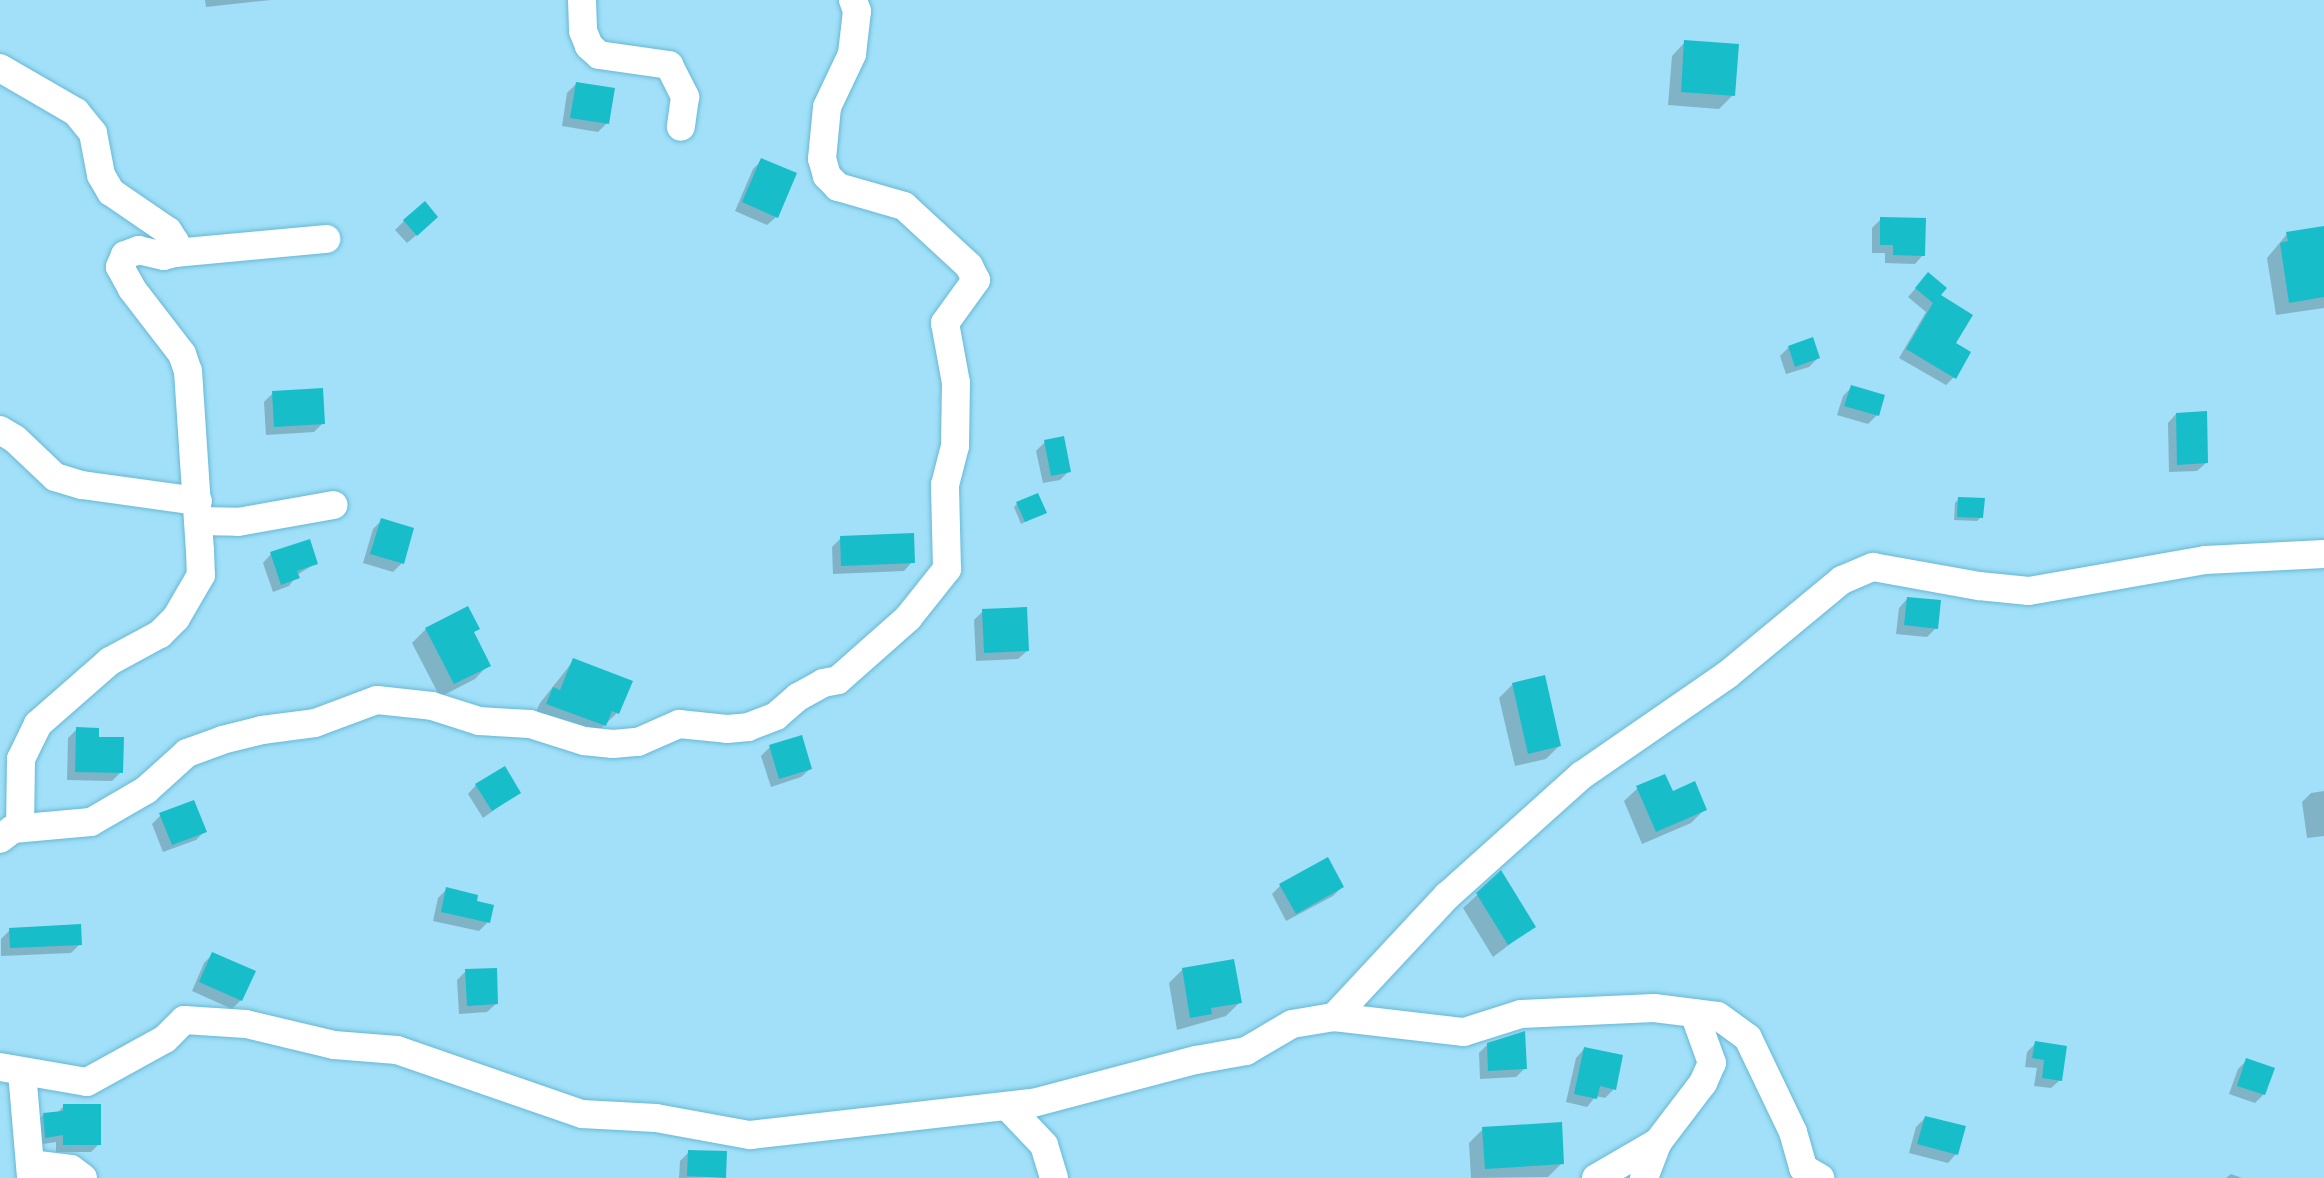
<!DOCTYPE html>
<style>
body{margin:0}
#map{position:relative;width:2324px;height:1178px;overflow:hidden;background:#a1e0f8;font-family:"Open Sans",sans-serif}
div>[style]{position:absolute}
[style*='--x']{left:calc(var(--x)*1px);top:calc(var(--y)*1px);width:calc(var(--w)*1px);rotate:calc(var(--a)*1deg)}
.shadow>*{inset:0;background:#0003}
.building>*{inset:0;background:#18bdca}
.roads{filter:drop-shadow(0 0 2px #68b8d6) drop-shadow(0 0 2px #68b8d6)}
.minor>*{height:28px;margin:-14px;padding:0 14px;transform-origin:14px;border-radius:14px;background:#fff}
span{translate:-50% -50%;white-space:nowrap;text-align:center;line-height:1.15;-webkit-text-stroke:6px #a1e0f8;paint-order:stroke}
</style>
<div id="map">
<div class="shadow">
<i style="clip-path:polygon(205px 0,271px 0,206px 7px)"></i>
<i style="clip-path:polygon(1685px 42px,1733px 95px,1719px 109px,1668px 105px,1672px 56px)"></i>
<i style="clip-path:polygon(576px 84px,607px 123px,598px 132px,562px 126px,567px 93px)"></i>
<i style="clip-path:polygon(762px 160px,776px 217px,767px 225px,735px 211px,753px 169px)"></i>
<i style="clip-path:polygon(1881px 219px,1923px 255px,1915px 264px,1885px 263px,1885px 253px,1872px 253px,1872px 228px)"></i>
<i style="clip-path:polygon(404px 221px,427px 226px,407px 243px,395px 230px)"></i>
<i style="clip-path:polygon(2324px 228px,2324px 308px,2276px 315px,2267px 258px,2287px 234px)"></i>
<i style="clip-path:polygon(1921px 282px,1937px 296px,1954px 344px,1954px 377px,1946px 385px,1899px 358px,1926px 312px,1908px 297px)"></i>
<i style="clip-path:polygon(1789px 347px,1818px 358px,1809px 367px,1786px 374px,1780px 356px)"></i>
<i style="clip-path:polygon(1851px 388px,1877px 415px,1868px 424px,1837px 415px,1843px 396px)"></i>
<i style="clip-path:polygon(273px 393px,323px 423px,314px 432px,266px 435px,264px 402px)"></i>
<i style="clip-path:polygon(2176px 414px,2206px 463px,2197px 471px,2169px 472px,2168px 423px)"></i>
<i style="clip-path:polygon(1045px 442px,1069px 471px,1060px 480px,1043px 483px,1036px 451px)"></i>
<i style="clip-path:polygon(1959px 499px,1981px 517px,1977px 521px,1954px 520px,1955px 503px)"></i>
<i style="clip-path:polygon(1017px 504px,1044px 512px,1021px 524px,1014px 507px)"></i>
<i style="clip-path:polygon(382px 520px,402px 563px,393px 572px,363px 563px,373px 529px)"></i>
<i style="clip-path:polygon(841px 538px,912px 562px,904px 571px,833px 574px,832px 547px)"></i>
<i style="clip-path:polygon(271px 554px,316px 563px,297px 575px,289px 586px,273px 592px,263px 563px)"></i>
<i style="clip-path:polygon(1907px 599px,1936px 628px,1927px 637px,1896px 634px,1899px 608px)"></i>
<i style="clip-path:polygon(983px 611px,1027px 651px,1018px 659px,976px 661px,974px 620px)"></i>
<i style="clip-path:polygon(426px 629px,488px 665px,475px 679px,440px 697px,412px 643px)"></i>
<i style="clip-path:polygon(574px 660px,617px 713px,590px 739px,533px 718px,540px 703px)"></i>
<i style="clip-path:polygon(1513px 684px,1559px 746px,1546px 759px,1515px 766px,1499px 698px)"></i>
<i style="clip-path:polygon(77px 729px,97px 739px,121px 772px,112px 781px,67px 780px,68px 738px)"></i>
<i style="clip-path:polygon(770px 747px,810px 769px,801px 777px,771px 787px,761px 756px)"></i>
<i style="clip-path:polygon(476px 785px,519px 792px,483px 818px,468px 794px)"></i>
<i style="clip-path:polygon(1638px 788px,1705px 809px,1691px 823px,1642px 844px,1624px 801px)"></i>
<i style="clip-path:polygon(2324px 791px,2324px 836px,2307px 838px,2302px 802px,2311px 793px)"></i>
<i style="clip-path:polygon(161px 815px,205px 831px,196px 840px,163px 852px,152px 824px)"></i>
<i style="clip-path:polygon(1501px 873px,1534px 926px,1493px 957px,1463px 908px)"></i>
<i style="clip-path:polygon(1280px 886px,1342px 887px,1333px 896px,1286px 921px,1272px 894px)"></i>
<i style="clip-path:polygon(447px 889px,475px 903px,488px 922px,479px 931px,433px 921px,438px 898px)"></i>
<i style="clip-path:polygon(10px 930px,80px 944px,71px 953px,1px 956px,1px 939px)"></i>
<i style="clip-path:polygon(213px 954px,241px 1000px,232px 1009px,192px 991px,204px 963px)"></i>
<i style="clip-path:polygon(1182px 970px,1240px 1002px,1226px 1016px,1177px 1030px,1169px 983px)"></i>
<i style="clip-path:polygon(466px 971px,496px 1004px,487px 1012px,459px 1014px,457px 980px)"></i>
<i style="clip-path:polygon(2036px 1043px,2060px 1080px,2051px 1088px,2034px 1086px,2037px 1068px,2025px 1067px,2027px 1052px)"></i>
<i style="clip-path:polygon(1488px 1044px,1525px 1068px,1516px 1077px,1480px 1079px,1479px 1053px)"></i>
<i style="clip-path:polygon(1584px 1049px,1614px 1089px,1605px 1098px,1596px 1096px,1587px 1107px,1566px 1102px,1576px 1058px)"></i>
<i style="clip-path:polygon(2247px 1060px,2264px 1094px,2255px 1103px,2229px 1094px,2238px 1069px)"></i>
<i style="clip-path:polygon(64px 1106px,99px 1144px,91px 1152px,56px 1152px,56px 1142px,37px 1145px,35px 1123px,43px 1115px,57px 1113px)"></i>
<i style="clip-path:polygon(1925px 1118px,1956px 1154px,1948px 1163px,1909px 1153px,1916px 1127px)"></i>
<i style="clip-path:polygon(1483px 1129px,1562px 1163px,1548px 1177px,1471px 1178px,1469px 1143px)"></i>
<i style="clip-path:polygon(689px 1152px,724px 1177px,679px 1178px,680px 1161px)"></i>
<i style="clip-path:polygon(2231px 1174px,2242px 1178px,2226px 1178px)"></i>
</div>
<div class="building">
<i style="clip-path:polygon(1684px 40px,1739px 44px,1735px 96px,1681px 92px)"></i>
<i style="clip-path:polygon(576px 82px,615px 88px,609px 124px,570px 118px)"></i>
<i style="clip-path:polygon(761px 158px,797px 173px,778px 218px,742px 202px)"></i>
<i style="clip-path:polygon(425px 201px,438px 217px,417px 236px,403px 220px)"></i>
<i style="clip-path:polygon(1880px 217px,1926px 218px,1925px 256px,1893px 255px,1893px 245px,1880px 245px)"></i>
<i style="clip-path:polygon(2324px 226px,2324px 297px,2289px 303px,2280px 243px,2288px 241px,2286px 232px)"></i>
<i style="clip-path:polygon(1928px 272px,1947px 288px,1941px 295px,1973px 315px,1956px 343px,1971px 352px,1956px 379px,1906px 349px,1933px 303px,1915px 288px)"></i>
<i style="clip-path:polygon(1813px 337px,1820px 358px,1795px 367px,1788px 346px)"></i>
<i style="clip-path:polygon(1851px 385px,1885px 395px,1879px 416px,1844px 406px)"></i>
<i style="clip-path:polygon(323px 388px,325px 424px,274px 427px,272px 391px)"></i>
<i style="clip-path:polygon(2207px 411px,2208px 463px,2177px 465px,2176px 413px)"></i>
<i style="clip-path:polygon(1064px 436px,1071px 472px,1051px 476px,1044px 440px)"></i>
<i style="clip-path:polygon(1038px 493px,1047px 513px,1025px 522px,1016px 502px)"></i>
<i style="clip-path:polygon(1958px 497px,1985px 498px,1983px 518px,1957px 517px)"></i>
<i style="clip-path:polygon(381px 518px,414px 528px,404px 564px,370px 554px)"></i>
<i style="clip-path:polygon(914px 533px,915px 563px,841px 566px,840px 536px)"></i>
<i style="clip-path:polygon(310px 539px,318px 564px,297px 571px,300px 578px,281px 585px,270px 552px)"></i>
<i style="clip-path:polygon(1907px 597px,1941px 600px,1938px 629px,1904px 625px)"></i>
<i style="clip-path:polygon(468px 606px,480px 629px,474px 632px,491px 666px,454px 684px,425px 628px)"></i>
<i style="clip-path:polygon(1027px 607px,1029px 651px,984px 653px,982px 609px)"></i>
<i style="clip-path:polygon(573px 658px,633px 681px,619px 714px,612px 711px,606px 726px,546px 704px,553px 687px,560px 690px)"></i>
<i style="clip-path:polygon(1545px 675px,1561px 746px,1528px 754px,1512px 683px)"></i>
<i style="clip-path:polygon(76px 727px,99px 728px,99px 737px,124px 737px,123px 773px,75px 772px)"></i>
<i style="clip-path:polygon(802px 735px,812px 769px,779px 779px,769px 745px)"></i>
<i style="clip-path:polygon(505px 766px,521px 793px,492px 811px,475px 784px)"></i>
<i style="clip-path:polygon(1665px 774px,1673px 791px,1695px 781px,1707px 810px,1656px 832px,1636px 786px)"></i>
<i style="clip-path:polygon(194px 800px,207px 832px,172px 845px,159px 813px)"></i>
<i style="clip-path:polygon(1328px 857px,1344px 887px,1296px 914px,1279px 884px)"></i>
<i style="clip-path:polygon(1501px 870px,1536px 927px,1508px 945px,1476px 893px)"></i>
<i style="clip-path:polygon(446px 887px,478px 895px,477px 901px,494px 905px,490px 923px,441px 912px)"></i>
<i style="clip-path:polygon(81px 924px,82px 945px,10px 948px,9px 928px)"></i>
<i style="clip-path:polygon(212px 952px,256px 971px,242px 1001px,199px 982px)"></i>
<i style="clip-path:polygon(1234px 959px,1242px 1003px,1211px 1008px,1212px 1014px,1190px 1018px,1182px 968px)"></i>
<i style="clip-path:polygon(497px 968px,498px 1004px,467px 1006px,465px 969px)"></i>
<i style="clip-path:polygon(1525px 1031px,1527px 1069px,1488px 1071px,1487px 1043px)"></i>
<i style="clip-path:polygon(2035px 1041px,2067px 1046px,2062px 1081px,2042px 1078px,2044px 1060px,2032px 1058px)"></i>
<i style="clip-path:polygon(1584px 1047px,1623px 1055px,1616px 1090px,1600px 1086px,1597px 1099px,1574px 1094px)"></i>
<i style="clip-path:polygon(2246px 1058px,2275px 1068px,2265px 1095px,2237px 1086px)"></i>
<i style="clip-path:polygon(63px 1104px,101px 1104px,101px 1145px,63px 1145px,63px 1135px,45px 1138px,43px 1113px,63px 1111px)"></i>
<i style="clip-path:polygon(1925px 1116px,1966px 1126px,1958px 1155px,1917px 1144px)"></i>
<i style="clip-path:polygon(1562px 1122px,1564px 1164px,1485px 1169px,1482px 1127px)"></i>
<i style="clip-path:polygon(688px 1150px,727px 1151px,726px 1178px,687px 1176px)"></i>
</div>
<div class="roads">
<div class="minor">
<i style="--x:582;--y:0;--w:31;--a:88"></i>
<i style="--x:583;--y:31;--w:16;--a:68"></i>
<i style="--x:589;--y:46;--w:13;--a:42"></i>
<i style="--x:599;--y:55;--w:71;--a:8.1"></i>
<i style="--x:669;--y:65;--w:36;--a:63"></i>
<i style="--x:685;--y:97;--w:30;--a:98"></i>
<i style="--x:0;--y:68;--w:88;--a:30.1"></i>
<i style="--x:76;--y:112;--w:27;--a:51"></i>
<i style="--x:93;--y:133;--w:43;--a:79.2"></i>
<i style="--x:101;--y:175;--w:20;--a:60"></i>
<i style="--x:111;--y:192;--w:69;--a:34.4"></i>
<i style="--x:168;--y:231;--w:13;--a:58"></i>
<i style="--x:175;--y:242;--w:11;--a:90"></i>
<i style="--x:175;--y:253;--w:11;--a:165"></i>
<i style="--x:164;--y:256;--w:26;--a:-167"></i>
<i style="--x:139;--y:250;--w:15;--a:160"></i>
<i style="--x:125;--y:255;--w:13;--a:113"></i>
<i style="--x:120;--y:267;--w:25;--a:61"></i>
<i style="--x:132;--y:289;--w:82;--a:52.4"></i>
<i style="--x:182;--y:354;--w:18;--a:71"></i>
<i style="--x:188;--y:371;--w:179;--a:86.2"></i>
<i style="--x:200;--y:550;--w:25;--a:88"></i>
<i style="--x:201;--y:575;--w:50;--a:120.2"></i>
<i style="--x:176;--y:618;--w:23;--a:135"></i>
<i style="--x:160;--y:634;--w:57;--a:151.6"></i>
<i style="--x:110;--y:661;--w:96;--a:138.8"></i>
<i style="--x:38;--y:724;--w:39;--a:116"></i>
<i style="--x:21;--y:759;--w:69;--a:90.8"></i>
<i style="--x:175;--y:253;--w:152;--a:-5.3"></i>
<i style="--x:0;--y:430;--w:17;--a:31"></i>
<i style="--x:15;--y:439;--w:55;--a:43.5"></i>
<i style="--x:55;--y:477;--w:28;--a:17"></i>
<i style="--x:82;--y:485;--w:117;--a:7.9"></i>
<i style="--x:199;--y:521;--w:39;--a:1"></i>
<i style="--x:238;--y:522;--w:97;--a:-10.1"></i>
<i style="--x:0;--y:839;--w:16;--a:-38"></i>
<i style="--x:13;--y:829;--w:78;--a:-5.1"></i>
<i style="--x:91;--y:822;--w:64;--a:-30.2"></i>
<i style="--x:146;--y:790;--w:55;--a:-42.1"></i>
<i style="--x:187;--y:753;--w:37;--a:-20"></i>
<i style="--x:222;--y:740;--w:41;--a:-14"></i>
<i style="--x:262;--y:730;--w:53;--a:-7.5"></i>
<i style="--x:315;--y:723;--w:66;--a:-20.4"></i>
<i style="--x:377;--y:700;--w:55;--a:6.2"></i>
<i style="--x:432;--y:706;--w:49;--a:17.7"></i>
<i style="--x:479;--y:721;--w:51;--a:3.4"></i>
<i style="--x:530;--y:724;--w:57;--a:17.5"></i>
<i style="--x:584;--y:741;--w:29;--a:6"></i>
<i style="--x:613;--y:744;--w:25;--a:-5"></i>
<i style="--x:638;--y:742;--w:45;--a:-23.7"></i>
<i style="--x:679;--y:724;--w:48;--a:5.9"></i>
<i style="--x:727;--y:729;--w:21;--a:-5"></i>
<i style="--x:748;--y:727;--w:30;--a:-21"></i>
<i style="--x:776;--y:716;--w:29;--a:-41"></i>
<i style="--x:798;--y:697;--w:29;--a:-29"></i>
<i style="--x:823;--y:683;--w:15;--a:-11"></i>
<i style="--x:838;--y:680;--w:94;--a:-41.5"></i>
<i style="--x:908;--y:618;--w:63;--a:-51.5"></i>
<i style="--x:947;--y:569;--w:84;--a:-91.4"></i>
<i style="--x:945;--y:485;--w:40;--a:-75.6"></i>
<i style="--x:955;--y:446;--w:63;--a:-89.1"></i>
<i style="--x:956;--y:383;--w:61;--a:-100.4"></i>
<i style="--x:945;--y:323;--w:53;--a:-54.2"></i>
<i style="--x:976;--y:280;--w:16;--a:-117"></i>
<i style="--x:969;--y:266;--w:88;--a:-137.3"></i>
<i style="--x:904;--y:206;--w:69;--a:-163.9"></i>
<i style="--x:838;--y:187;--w:16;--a:-135"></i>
<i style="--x:827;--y:176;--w:18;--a:-106"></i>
<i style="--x:822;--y:159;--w:52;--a:-84.5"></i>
<i style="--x:827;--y:107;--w:59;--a:-64.7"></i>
<i style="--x:852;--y:54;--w:43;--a:-83.4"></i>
<i style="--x:857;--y:11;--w:12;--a:-110"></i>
<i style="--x:1334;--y:1017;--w:166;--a:-47"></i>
<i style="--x:1447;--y:896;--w:181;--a:-41.9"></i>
<i style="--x:1582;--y:775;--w:176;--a:-34.6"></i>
<i style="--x:1727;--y:675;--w:149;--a:-39.6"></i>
<i style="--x:1842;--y:580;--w:34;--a:-23"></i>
<i style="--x:1873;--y:567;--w:108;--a:10.2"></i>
<i style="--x:1979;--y:586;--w:50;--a:5.7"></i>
<i style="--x:2029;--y:591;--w:179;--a:-10"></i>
<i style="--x:2205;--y:560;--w:119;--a:-2.9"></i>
<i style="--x:0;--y:1067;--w:88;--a:9.8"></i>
<i style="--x:87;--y:1082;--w:89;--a:-28.9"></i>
<i style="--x:165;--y:1039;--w:27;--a:-45"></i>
<i style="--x:184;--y:1020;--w:62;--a:3.7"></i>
<i style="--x:246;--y:1024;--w:90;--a:13.4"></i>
<i style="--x:334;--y:1045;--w:63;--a:4.5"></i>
<i style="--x:397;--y:1050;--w:196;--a:19.1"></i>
<i style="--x:582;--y:1114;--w:74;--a:3.1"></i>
<i style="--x:656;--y:1118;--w:96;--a:10.3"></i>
<i style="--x:750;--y:1135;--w:285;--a:-6.5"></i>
<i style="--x:1033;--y:1103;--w:169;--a:-14.8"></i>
<i style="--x:1196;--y:1060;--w:51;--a:-10.2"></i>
<i style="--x:1246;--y:1051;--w:53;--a:-30.4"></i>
<i style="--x:1292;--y:1024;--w:43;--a:-9.5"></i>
<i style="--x:1334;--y:1017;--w:131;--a:6.6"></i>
<i style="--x:1464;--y:1032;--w:60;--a:-17.5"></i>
<i style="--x:1521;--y:1014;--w:133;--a:-2.6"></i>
<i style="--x:1654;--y:1008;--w:64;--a:7.1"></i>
<i style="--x:1718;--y:1016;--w:37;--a:36"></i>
<i style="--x:1748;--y:1038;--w:104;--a:64.4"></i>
<i style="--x:1793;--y:1132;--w:37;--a:74"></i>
<i style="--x:1803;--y:1168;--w:20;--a:30"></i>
<i style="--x:22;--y:1072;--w:106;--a:85.1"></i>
<i style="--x:1007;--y:1106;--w:54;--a:46.5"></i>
<i style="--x:1044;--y:1145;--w:34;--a:73"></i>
<i style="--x:30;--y:1164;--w:41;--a:7"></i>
<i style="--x:71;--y:1169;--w:15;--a:37"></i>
<i style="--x:1596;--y:1178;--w:72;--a:-30.1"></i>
<i style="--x:1644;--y:1178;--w:39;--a:-69"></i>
<i style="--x:1658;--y:1142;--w:74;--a:-52.7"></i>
<i style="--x:1703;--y:1083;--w:22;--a:-66"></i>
<i style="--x:1712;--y:1063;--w:53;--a:-109.8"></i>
</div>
</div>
</div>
